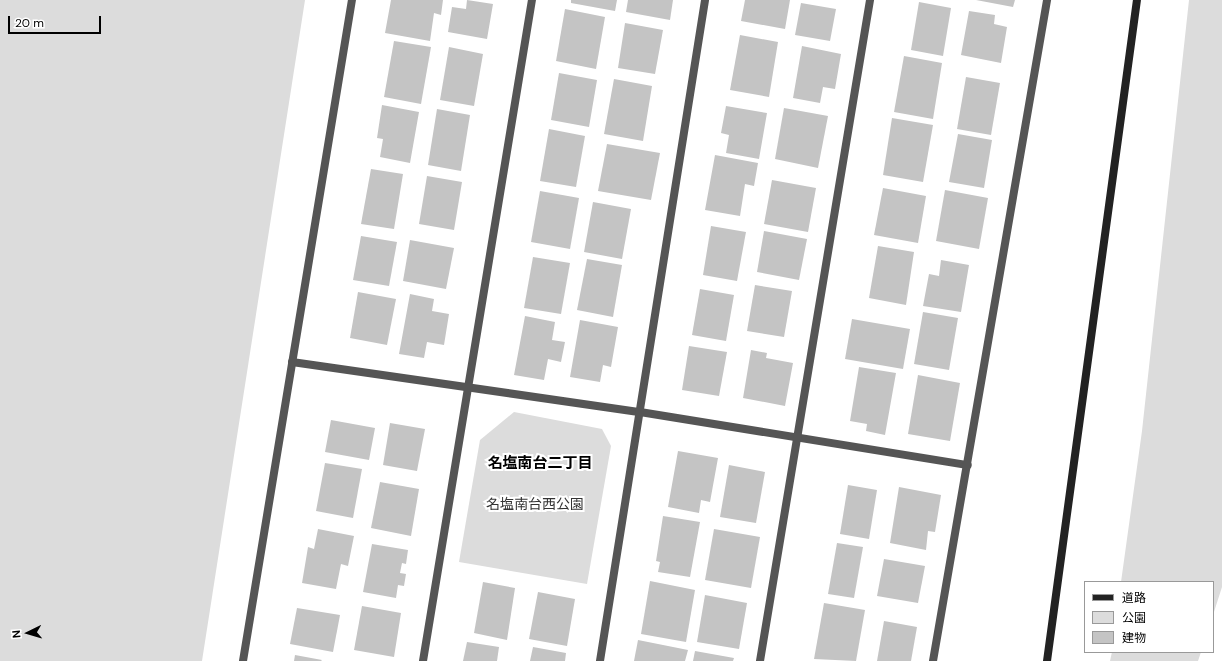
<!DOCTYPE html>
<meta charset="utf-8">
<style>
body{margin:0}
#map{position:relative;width:1222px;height:661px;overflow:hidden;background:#fff;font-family:"DM Sans","Noto Sans JP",sans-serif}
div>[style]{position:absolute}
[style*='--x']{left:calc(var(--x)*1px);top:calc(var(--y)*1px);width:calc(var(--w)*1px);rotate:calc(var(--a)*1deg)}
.green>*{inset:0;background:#dcdcdc}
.building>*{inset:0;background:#c4c4c4}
.street>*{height:8px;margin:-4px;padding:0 4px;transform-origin:4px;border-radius:4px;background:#555}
.secondary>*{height:8px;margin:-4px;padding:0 4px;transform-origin:4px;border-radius:4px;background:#222}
span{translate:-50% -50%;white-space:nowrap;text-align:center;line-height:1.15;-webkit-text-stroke:4px #fff;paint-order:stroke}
.park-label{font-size:14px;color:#333}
.neighbourhood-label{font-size:15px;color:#000;font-weight:700}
.legend{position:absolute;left:1084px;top:581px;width:130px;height:72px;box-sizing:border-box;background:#fff;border:1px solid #999;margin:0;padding:5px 7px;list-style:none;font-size:12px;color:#000}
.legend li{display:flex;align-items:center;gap:8px;height:20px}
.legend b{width:20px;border:1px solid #999}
.north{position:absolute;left:8px;top:613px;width:40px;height:40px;-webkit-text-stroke:3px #fff;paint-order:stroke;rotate:265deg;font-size:11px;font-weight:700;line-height:16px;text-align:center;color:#000}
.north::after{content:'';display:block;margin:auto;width:14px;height:18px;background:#000;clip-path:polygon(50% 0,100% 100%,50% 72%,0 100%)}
.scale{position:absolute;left:8px;top:16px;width:93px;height:18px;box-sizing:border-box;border:2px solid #000;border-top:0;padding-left:5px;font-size:12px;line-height:14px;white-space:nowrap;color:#000;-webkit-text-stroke:3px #fff;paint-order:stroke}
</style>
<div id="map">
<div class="green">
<i style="clip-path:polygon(0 0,305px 0,202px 661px,0 661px)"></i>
<i style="clip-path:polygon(1189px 0,1222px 0,1222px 587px,1213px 615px,1213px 582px,1121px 582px,1142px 431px)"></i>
<i style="clip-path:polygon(514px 412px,602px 429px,611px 446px,587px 584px,459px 562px,480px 440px)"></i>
<i style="clip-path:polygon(1112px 652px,1201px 652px,1198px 661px,1110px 661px)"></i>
</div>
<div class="building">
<i style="clip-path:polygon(391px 0,443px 0,441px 15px,434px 13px,430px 41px,385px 33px)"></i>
<i style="clip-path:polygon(467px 0,493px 4px,487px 39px,448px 32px,452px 7px,466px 9px)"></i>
<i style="clip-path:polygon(571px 0,617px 0,615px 11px,571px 3px)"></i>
<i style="clip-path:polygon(628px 0,673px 0,670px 20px,626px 12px)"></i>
<i style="clip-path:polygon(745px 0,790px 0,785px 29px,741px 21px)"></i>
<i style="clip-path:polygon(976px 0,1015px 0,1013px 7px)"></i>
<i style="clip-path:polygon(919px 2px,951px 8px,943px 56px,911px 50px)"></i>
<i style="clip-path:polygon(801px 3px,836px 9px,830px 41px,795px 35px)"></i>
<i style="clip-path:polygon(565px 9px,605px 17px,596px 69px,556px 61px)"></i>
<i style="clip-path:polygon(969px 11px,995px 15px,994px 24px,1007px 27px,1001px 63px,961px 55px)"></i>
<i style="clip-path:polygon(625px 23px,663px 30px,655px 74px,618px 68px)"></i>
<i style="clip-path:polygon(740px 35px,778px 42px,769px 97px,730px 90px)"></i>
<i style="clip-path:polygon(394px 41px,431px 47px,421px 104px,384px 97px)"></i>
<i style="clip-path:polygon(802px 46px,841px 54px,835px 89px,823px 87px,820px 103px,793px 98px)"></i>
<i style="clip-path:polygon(449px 47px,483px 54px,474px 106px,440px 100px)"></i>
<i style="clip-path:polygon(904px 56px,942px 63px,933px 119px,894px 112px)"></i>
<i style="clip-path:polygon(559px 73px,597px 80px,589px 127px,551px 120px)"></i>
<i style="clip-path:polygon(966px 77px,1000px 83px,991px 135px,957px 129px)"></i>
<i style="clip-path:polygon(614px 79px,652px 86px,643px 141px,604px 134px)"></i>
<i style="clip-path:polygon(382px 105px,419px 112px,410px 163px,380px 157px,383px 139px,377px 138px)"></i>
<i style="clip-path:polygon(726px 106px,767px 113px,759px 159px,726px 153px,729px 135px,721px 133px)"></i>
<i style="clip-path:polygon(784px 108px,828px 116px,818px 168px,775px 159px)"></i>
<i style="clip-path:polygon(437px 109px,470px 115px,461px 171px,428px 165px)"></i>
<i style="clip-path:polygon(892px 118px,933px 125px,923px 182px,883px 175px)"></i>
<i style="clip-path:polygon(549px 129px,585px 136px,576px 187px,540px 181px)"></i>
<i style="clip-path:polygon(958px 134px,992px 140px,984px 188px,949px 182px)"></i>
<i style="clip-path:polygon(607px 144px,660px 153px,651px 200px,598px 191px)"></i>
<i style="clip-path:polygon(715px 155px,758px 163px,754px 186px,745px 184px,740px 216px,705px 210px)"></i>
<i style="clip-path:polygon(371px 169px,403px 174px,394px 229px,361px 224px)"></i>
<i style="clip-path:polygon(427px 176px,462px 182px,454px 230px,419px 224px)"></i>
<i style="clip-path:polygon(772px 180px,816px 188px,808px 232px,764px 224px)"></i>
<i style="clip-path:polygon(883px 188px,926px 196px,918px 243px,874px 235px)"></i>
<i style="clip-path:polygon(945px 190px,988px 198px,979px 249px,936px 241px)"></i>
<i style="clip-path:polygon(540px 191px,579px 198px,570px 249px,531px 242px)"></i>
<i style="clip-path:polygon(593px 202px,631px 209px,622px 259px,584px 252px)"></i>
<i style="clip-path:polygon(711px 226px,746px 232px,737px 281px,703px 275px)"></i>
<i style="clip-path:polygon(764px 231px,807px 239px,799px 280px,757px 272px)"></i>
<i style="clip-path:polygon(361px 236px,397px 242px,389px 286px,353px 280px)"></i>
<i style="clip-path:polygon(410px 240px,454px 248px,446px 289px,403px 281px)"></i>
<i style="clip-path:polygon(878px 246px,914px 252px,906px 305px,869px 298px)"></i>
<i style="clip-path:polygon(533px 257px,570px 263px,561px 314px,524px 308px)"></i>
<i style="clip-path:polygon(587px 259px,622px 265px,613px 317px,577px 310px)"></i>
<i style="clip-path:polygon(941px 260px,969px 265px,961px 312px,923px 306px,929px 274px,939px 276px)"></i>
<i style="clip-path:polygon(755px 285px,792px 291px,784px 337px,747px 331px)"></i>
<i style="clip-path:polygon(700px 289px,734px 295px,726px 341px,692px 335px)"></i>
<i style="clip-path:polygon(358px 292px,396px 299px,387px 345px,350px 338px)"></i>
<i style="clip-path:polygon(410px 294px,434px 299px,432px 311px,449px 314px,444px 345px,427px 342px,424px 358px,399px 354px)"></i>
<i style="clip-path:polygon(923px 312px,958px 318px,949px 370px,914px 364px)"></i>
<i style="clip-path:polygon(525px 316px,555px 322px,552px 340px,565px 342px,561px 362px,548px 359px,544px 380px,514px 375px)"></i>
<i style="clip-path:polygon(852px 319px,910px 329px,903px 369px,845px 359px)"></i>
<i style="clip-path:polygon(580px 320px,618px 327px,611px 367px,603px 365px,600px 382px,570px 377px)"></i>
<i style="clip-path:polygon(689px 346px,727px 352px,719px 396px,682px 390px)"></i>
<i style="clip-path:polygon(751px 350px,767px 353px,766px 358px,793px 363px,785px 406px,743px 398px)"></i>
<i style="clip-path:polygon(859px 367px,896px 373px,885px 435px,866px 431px,867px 424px,850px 421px)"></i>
<i style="clip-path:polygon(918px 375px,960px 383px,950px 441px,908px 434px)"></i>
<i style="clip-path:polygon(331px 420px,375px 428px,369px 460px,325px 452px)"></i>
<i style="clip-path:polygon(390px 423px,425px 429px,417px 471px,383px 465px)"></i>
<i style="clip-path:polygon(678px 451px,718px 458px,710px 502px,701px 500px,699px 513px,668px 507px)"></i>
<i style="clip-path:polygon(325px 463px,362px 469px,353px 518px,316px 511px)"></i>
<i style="clip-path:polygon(729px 465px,765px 472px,756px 523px,720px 517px)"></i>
<i style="clip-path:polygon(380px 482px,419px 489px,411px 536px,371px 528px)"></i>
<i style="clip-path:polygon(848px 485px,877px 490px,869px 539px,840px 534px)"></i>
<i style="clip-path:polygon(899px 487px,941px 495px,935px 532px,928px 531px,926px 550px,890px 543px)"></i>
<i style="clip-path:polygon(663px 516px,700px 522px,690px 577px,658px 572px,660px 562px,656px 561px)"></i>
<i style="clip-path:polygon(318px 529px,354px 536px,348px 566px,341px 564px,336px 589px,302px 583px,308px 547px,314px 549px)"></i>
<i style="clip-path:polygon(714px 529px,760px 537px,751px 588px,705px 580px)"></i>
<i style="clip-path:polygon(837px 543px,863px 547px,854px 598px,828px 594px)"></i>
<i style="clip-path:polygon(372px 544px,408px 550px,406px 564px,402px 563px,400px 573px,406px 574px,404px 586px,398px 585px,396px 598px,363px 592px)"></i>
<i style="clip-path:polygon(884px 559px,925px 566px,918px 603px,877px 596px)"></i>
<i style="clip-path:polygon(650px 581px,695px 590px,686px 642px,641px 634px)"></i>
<i style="clip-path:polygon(483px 582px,515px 588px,507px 640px,474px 633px)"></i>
<i style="clip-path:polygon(538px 592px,575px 599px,567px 646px,529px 639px)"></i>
<i style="clip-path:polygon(705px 595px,747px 603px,739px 649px,697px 642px)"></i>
<i style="clip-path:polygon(824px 603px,865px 610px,856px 661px,814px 659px)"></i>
<i style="clip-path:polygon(362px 606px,401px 613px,394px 657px,354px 650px)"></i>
<i style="clip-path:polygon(297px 608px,340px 615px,333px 652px,290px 644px)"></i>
<i style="clip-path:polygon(884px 621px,917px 627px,911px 661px,877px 661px)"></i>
<i style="clip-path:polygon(638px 640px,688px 650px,685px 661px,634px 661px)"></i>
<i style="clip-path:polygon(467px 642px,499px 647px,497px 661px,463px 661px)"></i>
<i style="clip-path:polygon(533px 647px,566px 653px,565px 661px,530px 661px)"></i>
<i style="clip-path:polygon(695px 651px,734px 658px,733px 661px,693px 661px)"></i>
<i style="clip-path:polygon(295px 655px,322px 660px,321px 661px,294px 661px)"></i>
</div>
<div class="street">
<i style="--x:292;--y:362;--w:352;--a:8.2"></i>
<i style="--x:640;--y:412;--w:332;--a:9.2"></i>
<i style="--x:243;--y:661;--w:670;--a:-80.64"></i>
<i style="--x:423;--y:661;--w:670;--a:-80.64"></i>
<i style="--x:600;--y:661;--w:669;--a:-80.97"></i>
<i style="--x:760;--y:661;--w:670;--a:-80.55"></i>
<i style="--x:933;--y:661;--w:671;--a:-80.21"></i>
</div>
<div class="secondary">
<i style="--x:1047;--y:661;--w:667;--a:-82.25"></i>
</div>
<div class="park-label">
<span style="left:535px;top:504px">名塩南台西公園</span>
</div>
<div class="neighbourhood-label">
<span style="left:540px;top:464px">名塩南台二丁目</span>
</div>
<ul class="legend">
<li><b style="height:5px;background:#222"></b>道路</li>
<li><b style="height:11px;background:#dcdcdc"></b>公園</li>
<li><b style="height:11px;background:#c4c4c4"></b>建物</li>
</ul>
<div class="north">N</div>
<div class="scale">20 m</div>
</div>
